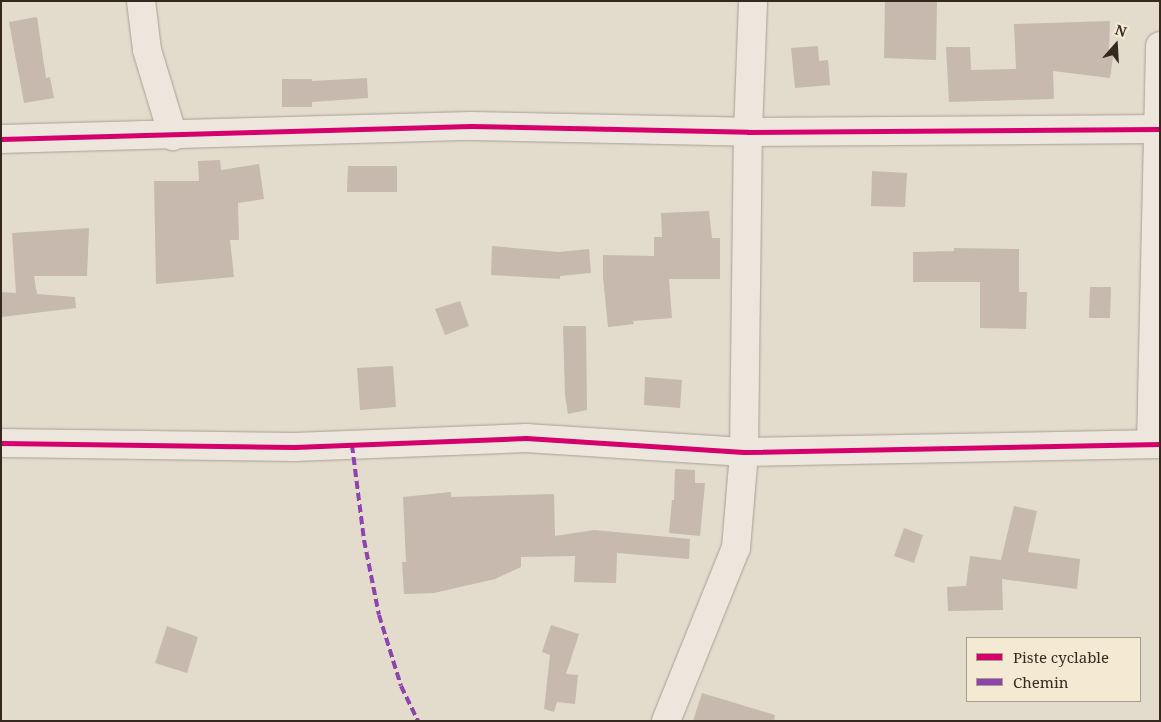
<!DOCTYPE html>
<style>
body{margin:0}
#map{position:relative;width:1161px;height:722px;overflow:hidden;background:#e3dbcc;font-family:"Noto Serif",serif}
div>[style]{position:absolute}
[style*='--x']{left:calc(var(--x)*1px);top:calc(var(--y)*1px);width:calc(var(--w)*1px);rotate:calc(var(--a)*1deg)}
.building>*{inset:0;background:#c7b9ad}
.roads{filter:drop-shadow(0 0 1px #a8a095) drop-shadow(0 0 1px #a8a095)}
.minor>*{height:28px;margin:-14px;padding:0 14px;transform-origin:14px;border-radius:14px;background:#ece6dd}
.quiet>*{height:4px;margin-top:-2px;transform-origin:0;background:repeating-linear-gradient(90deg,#8e44ad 0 8px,transparent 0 12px)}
.cycleway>*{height:5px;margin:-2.5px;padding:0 2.5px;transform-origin:2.5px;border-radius:2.5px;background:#d6006c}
span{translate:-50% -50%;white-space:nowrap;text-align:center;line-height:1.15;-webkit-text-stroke:5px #f4e9d2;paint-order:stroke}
.frame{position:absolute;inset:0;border:2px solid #36281e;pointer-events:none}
.legend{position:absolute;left:966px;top:637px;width:175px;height:65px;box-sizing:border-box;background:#f4e9d2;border:1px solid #a89c8a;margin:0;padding:6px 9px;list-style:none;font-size:15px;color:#36281e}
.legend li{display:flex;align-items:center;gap:10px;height:25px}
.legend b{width:25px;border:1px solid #a89c8a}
.north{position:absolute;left:1091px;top:20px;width:50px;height:50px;-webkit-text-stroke:4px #f4e9d2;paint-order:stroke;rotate:19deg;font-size:14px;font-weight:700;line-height:20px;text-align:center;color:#36281e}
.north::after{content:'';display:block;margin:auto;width:18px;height:22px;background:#36281e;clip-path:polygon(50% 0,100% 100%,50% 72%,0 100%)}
</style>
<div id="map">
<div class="building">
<i style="clip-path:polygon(885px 1px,937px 1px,936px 60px,884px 58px)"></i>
<i style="clip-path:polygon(37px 17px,46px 78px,50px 77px,54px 98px,24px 103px,9px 22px)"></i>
<i style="clip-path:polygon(1110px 21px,1109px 50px,1114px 50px,1110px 78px,1053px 71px,1054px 99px,949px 102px,946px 47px,970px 47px,971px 70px,1016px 69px,1014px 24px)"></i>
<i style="clip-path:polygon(818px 46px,819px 61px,828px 60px,830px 85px,795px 88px,791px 48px)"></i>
<i style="clip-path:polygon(367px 78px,368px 98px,312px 102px,312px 107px,282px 107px,282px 79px,312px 79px,312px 81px)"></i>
<i style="clip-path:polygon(220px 160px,221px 170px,259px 164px,264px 199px,238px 203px,239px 240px,230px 240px,234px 277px,156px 284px,154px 181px,199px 181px,198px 161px)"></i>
<i style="clip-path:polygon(348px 166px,397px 166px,397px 192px,347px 192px)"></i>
<i style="clip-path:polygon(872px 171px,907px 173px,905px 207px,871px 206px)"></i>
<i style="clip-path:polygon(709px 211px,712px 238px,720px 238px,720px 279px,669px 279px,672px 318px,633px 321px,634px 324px,608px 327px,603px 277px,603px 255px,654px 256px,654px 237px,662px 237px,661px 213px)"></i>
<i style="clip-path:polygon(89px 228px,87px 276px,34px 276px,37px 294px,75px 297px,76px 308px,1px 317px,1px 292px,16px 293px,12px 233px)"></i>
<i style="clip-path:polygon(492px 246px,559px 252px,589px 249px,591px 273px,560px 276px,560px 279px,491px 275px)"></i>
<i style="clip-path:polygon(954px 248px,1019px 249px,1019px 292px,1027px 292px,1026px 329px,980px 328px,980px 282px,913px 282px,913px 252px,954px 251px)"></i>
<i style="clip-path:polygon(1090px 287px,1111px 287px,1110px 318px,1089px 318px)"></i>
<i style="clip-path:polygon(460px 301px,469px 326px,445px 335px,435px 309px)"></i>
<i style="clip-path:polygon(563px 326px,586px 326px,587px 410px,568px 414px,565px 395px)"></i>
<i style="clip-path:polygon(393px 366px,396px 407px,360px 410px,357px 368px)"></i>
<i style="clip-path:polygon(645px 377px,682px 380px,680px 408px,644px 405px)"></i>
<i style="clip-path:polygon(675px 469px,695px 470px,695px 483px,705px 483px,700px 536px,669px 533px,672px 500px,674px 500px)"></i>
<i style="clip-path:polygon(451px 492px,451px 497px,554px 494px,555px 536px,594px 530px,690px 539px,689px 559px,617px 553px,616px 583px,574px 582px,575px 556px,521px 557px,521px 567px,495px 579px,434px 593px,404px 594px,402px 562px,406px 562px,403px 497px)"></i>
<i style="clip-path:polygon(1014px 506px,1037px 511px,1028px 552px,1080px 559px,1077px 589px,1002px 579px,1003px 610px,948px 611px,947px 587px,966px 586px,970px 556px,1001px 560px)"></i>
<i style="clip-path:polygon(904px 528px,923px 535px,914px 563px,894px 556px)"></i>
<i style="clip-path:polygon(551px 625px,579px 634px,566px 674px,578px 675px,575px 704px,557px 702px,554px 712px,544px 709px,550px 655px,542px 652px)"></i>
<i style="clip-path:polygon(167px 626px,198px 637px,187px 673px,155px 663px)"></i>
<i style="clip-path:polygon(702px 693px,775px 715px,774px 721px,693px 721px)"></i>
</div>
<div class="roads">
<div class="minor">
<i style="--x:141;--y:1;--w:49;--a:83"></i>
<i style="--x:147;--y:50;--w:90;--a:73.2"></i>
<i style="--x:1;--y:139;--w:470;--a:-1.6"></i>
<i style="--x:471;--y:126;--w:277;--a:1.2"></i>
<i style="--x:748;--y:132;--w:412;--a:-0.4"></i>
<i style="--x:1;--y:443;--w:293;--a:0.8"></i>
<i style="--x:294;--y:447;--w:232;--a:-2.2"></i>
<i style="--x:526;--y:438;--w:218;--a:3.7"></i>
<i style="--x:744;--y:452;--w:416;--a:-1.1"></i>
<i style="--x:1151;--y:444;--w:398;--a:-88.7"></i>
<i style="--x:666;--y:721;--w:187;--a:-68"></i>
<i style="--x:736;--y:548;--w:96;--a:-85.2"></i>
<i style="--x:744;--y:452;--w:320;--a:-89.3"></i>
<i style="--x:748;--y:132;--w:131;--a:-87.8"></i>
</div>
</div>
<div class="quiet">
<i style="--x:352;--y:445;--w:96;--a:82.8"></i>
<i style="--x:364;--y:540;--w:76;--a:78.7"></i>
<i style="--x:379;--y:615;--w:74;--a:72.8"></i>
<i style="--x:401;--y:686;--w:39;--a:64"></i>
</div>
<div class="cycleway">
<i style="--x:1;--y:139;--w:470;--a:-1.6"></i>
<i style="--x:471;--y:126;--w:277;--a:1.2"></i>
<i style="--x:748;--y:132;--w:412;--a:-0.4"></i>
<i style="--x:1;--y:443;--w:293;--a:0.8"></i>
<i style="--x:294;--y:447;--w:232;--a:-2.2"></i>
<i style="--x:526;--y:438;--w:218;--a:3.7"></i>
<i style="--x:744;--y:452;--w:416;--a:-1.1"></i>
</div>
<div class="frame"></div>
<ul class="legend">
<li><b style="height:6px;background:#d6006c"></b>Piste cyclable</li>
<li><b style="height:6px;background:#8e44ad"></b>Chemin</li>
</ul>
<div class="north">N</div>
</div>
